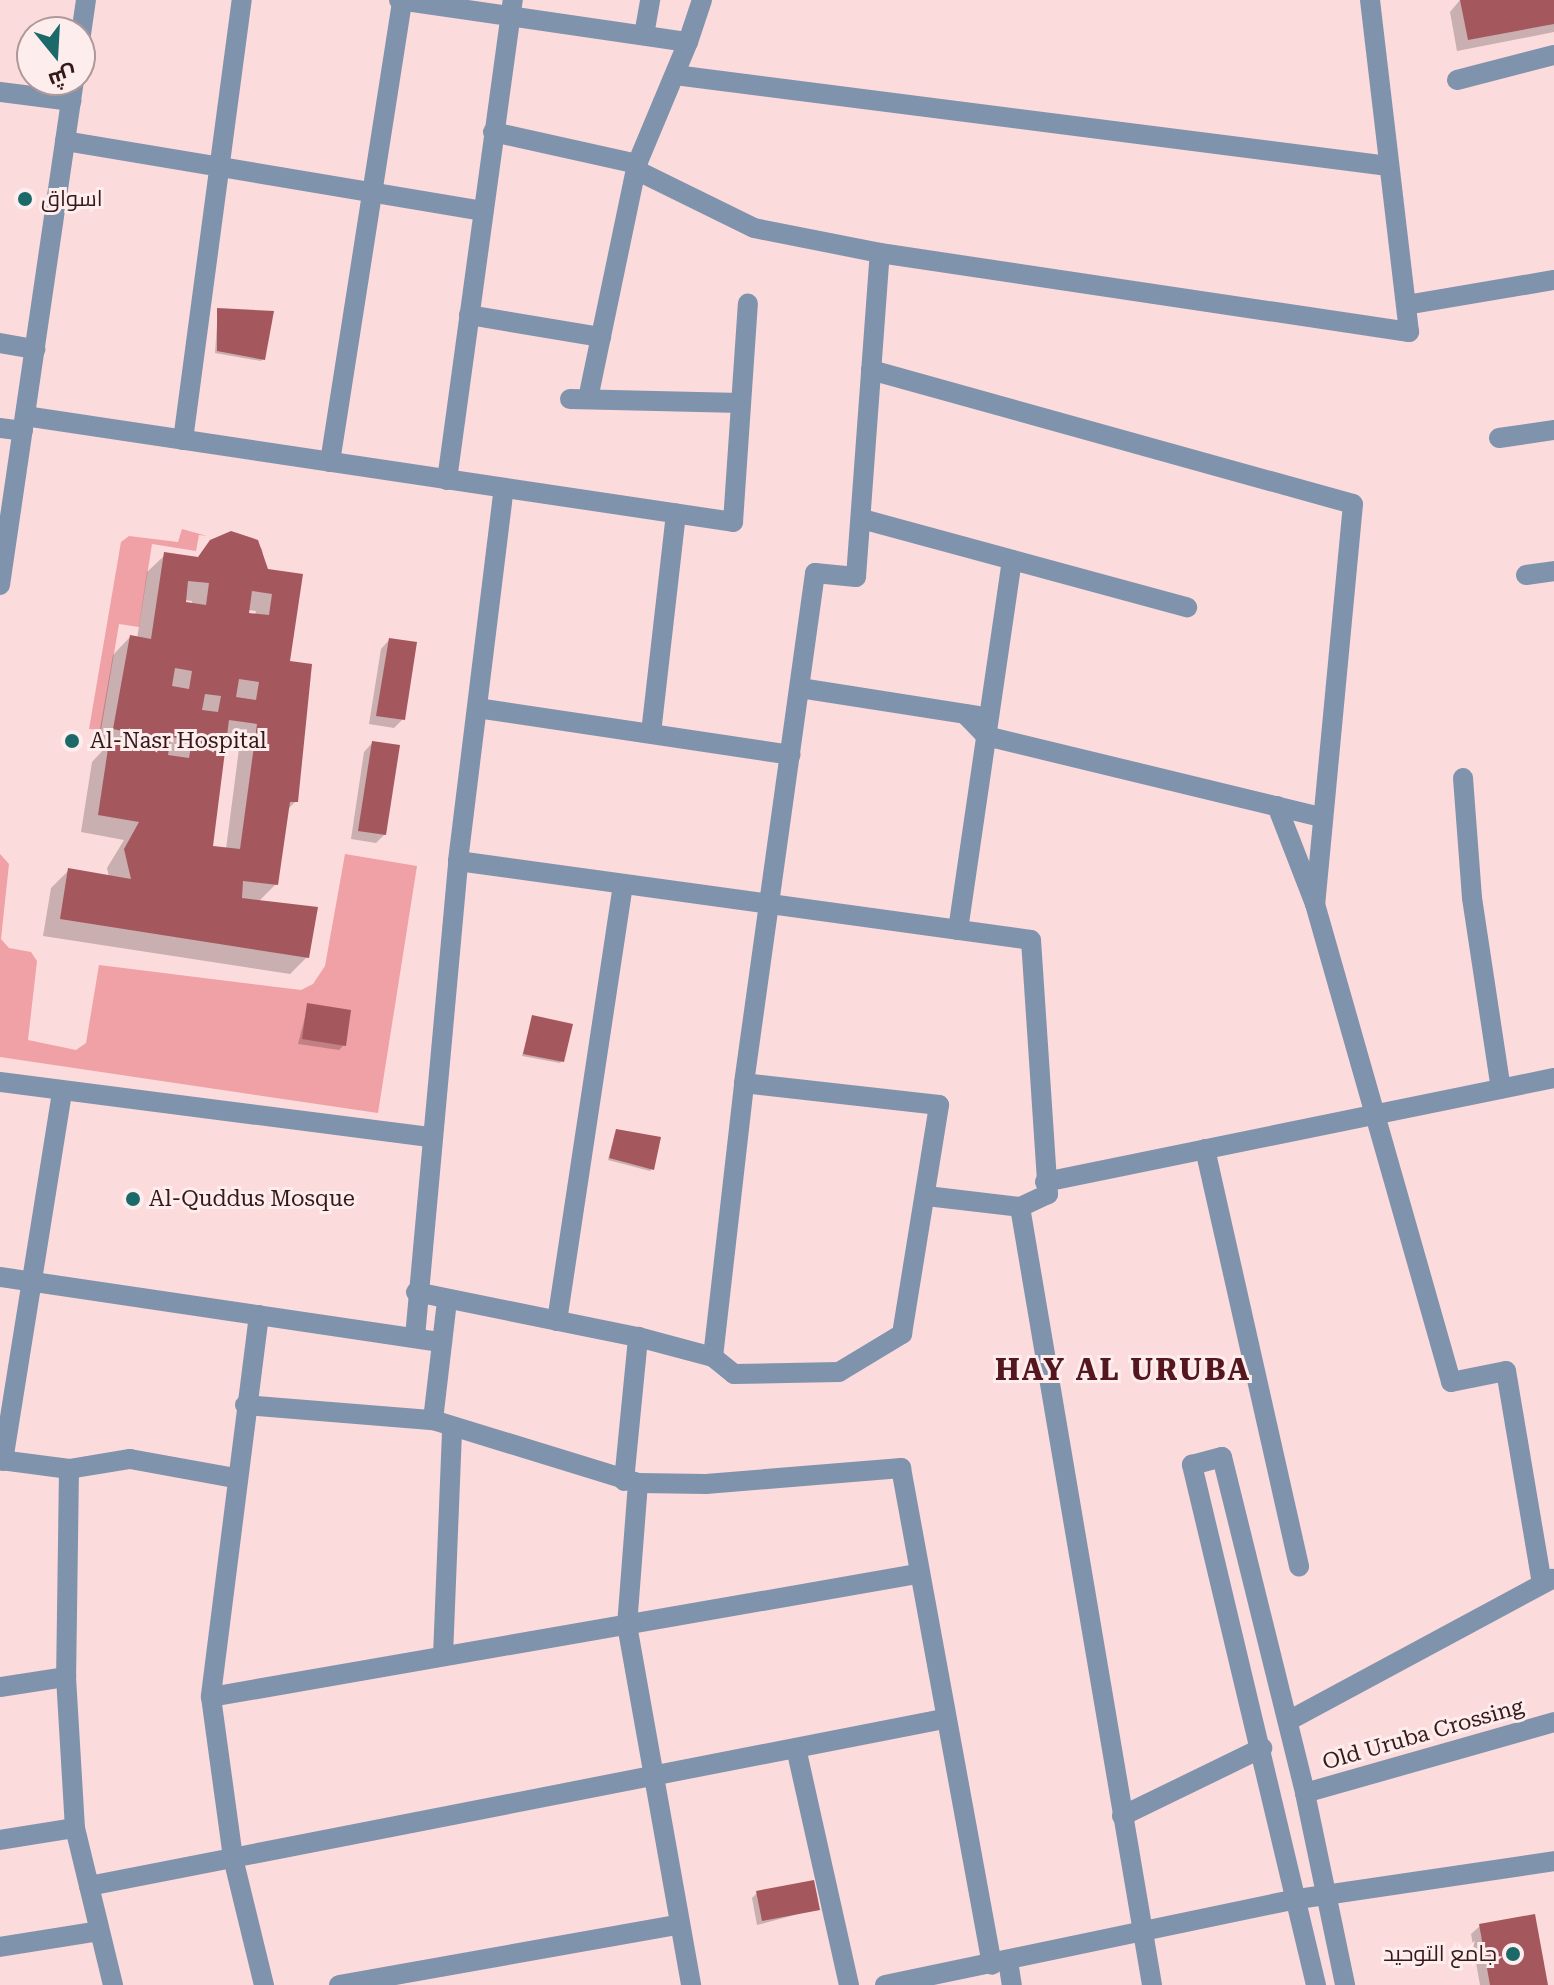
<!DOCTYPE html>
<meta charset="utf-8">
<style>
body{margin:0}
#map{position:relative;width:1554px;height:1985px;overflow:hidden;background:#fcdbdc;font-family:"Roboto Serif",Cairo,serif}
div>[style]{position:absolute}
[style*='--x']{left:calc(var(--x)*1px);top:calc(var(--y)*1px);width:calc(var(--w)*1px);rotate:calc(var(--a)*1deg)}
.green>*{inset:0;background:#f0a1a5}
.shadow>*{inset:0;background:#0003}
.building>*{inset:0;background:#a4585d}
.minor>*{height:20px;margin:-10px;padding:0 10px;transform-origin:10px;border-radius:10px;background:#8093ad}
.dots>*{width:22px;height:22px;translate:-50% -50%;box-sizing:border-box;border:4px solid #feeded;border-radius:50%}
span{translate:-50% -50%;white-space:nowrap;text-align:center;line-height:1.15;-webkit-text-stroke:6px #feeded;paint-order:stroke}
.poi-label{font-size:22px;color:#35181a}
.left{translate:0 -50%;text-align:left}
.right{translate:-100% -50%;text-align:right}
.street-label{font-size:22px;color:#35181a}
.district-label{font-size:30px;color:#54171f;font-weight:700;letter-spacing:2px}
.north{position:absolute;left:16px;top:16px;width:80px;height:80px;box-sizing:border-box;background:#feeded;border:2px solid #ae9899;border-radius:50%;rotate:162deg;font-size:22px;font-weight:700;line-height:32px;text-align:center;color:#35181a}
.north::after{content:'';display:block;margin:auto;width:28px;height:36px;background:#1c696a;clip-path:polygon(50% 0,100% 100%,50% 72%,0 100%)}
</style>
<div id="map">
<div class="green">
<i style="clip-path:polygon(182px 529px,207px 536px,199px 535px,196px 551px,152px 544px,139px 627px,119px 624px,101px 730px,89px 729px,121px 542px,129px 536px,178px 542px)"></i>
<i style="clip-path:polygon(0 854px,9px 864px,1px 939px,9px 948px,31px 952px,37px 961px,28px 1040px,76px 1050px,86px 1043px,99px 965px,301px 990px,313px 984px,325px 966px,345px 854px,417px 866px,378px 1113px,0 1057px)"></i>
</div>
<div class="shadow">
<i style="clip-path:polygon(1460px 0,1554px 0,1554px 32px,1457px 51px,1450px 12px)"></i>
<i style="clip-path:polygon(218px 310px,263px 359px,261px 361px,215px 353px)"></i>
<i style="clip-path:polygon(evenodd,236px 533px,252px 538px,262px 549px,266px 571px,301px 576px,288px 663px,296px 801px,287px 810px,276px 884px,258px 902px,307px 957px,290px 974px,43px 936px,51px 888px,68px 871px,109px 877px,107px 868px,124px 840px,81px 832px,92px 762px,105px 748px,97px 746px,113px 655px,130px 637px,137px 639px,147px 572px,165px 555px,198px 559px,236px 533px,184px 600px,192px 601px,192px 605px,183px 604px,184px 600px,236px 533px,248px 610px,256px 611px,255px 615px,247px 614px,248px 610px,236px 533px,225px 739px,240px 741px,226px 849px,211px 847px,225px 739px)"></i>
<i style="clip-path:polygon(389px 640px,403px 719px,394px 728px,369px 724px,381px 649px)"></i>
<i style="clip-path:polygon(372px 743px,385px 834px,376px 843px,351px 839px,364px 752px)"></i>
<i style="clip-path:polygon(308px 1005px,344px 1045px,339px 1050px,298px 1044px)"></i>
<i style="clip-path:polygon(533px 1018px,562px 1061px,560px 1063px,522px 1056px)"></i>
<i style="clip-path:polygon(615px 1133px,652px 1169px,650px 1171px,608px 1160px)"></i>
<i style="clip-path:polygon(757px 1893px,817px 1909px,757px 1925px,752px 1898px)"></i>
<i style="clip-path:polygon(1480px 1926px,1546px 1985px,1480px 1985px,1471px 1934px)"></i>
</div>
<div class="building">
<i style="clip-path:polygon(1460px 0,1554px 0,1554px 24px,1468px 40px)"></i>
<i style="clip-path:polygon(217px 308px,274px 311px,265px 360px,217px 351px)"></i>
<i style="clip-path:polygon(evenodd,231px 531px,258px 540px,268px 569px,303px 574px,290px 661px,312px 664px,298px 802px,290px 802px,278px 885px,243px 881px,242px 898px,318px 907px,309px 958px,60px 919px,68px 868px,131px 879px,124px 849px,139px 822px,98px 815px,109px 742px,141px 748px,143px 735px,113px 729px,130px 635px,151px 639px,164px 552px,198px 557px,210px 540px,231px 531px,188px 581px,209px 583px,206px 605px,186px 602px,188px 581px,231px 531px,252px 591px,272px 594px,269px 615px,249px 613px,252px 591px,231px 531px,175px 668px,192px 671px,189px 689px,172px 686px,175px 668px,231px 531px,239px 679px,259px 682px,256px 700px,236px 697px,239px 679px,231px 531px,205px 694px,221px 696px,218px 712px,202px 710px,205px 694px,231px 531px,229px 720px,257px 724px,240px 849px,213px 846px,229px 720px,231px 531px,171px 737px,192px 740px,189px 758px,168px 755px,171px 737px)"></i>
<i style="clip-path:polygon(389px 638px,417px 642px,405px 720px,376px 716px)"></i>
<i style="clip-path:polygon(372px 741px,400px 745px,386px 835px,358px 831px)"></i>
<i style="clip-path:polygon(307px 1003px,351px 1010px,346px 1046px,302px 1039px)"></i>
<i style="clip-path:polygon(532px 1015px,573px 1024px,564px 1062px,523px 1054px)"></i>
<i style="clip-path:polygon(616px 1129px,661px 1137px,654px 1170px,609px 1158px)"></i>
<i style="clip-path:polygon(814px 1880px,820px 1910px,762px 1921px,756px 1891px)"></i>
<i style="clip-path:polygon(1535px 1914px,1548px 1985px,1490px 1985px,1479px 1924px)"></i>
</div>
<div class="minor">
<i style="--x:399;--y:0;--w:292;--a:8.3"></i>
<i style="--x:688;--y:42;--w:132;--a:112.7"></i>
<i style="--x:637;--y:164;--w:240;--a:101.8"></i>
<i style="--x:644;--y:35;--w:36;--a:-80"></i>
<i style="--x:80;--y:41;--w:41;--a:-81.7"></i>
<i style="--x:688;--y:42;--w:44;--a:-71.6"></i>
<i style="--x:675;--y:75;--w:719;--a:7.27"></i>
<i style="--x:1457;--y:80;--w:100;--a:-14.5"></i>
<i style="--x:0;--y:92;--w:72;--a:7.2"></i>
<i style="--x:493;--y:132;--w:148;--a:12.5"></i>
<i style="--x:65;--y:141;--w:423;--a:9.5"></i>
<i style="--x:636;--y:170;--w:131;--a:26.2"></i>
<i style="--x:754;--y:228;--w:128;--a:11.2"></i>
<i style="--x:880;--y:253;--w:535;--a:8.49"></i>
<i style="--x:1409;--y:332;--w:334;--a:-96.7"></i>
<i style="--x:1406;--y:305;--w:150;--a:-9.6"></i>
<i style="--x:469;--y:315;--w:134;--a:9.5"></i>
<i style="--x:0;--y:343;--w:36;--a:10"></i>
<i style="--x:871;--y:370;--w:500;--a:15.54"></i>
<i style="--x:1353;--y:504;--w:402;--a:95.4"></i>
<i style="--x:570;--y:399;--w:171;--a:1.3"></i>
<i style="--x:25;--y:416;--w:716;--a:8.51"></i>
<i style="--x:733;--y:522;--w:219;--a:-86.1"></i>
<i style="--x:0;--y:428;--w:23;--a:7"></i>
<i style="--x:1499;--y:438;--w:56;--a:-8.3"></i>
<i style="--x:183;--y:440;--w:444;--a:-82.4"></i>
<i style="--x:330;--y:462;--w:468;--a:-81.1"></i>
<i style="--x:447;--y:480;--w:485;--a:-82.2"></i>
<i style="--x:862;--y:519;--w:337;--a:15.2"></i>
<i style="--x:1526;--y:575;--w:28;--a:-8"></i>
<i style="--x:0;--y:585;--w:510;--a:-81.66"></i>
<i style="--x:800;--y:688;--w:180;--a:8.9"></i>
<i style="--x:477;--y:708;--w:317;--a:8.5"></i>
<i style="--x:965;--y:714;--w:30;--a:46"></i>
<i style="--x:986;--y:736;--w:346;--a:13.6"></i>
<i style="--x:651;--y:733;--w:221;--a:-83.5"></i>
<i style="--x:1463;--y:778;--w:120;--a:85.7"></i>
<i style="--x:1472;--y:898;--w:193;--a:81.4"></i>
<i style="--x:1277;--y:806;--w:105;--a:68.8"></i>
<i style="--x:1315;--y:904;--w:497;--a:74.1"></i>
<i style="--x:1451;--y:1382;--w:56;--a:-11.3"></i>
<i style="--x:1506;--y:1371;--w:216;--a:80.4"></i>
<i style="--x:458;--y:861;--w:578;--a:7.85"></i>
<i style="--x:1031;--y:940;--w:255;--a:86.2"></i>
<i style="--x:1048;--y:1194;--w:31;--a:155"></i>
<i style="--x:1020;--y:1207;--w:94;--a:-173.3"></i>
<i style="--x:958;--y:930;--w:374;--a:-81.7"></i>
<i style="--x:0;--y:1082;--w:433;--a:7.3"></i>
<i style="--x:1205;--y:1149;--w:428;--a:77.3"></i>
<i style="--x:1045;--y:1182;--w:520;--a:-11.55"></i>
<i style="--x:1020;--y:1207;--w:789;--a:80.37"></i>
<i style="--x:0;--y:1277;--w:447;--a:8.4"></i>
<i style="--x:416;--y:1292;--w:227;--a:11.5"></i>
<i style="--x:638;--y:1337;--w:78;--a:14.9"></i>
<i style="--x:713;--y:1357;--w:27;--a:39"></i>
<i style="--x:734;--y:1374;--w:105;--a:-1.1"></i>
<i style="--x:839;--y:1372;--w:74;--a:-31.1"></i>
<i style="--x:902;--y:1334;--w:232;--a:-80.8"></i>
<i style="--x:939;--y:1105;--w:196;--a:-173.6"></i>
<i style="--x:259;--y:1315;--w:385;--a:97.2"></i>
<i style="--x:211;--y:1697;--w:162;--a:82.2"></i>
<i style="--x:233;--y:1858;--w:131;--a:76.3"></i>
<i style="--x:557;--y:1321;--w:440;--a:-81.4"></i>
<i style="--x:415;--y:1337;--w:478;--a:-84.8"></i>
<i style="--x:458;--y:861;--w:375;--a:-83"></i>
<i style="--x:713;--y:1357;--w:276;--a:-83.5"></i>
<i style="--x:744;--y:1083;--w:515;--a:-82.07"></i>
<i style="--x:815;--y:573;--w:41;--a:5.6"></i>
<i style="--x:856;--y:577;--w:325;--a:-85.8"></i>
<i style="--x:245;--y:1405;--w:189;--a:4.6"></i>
<i style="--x:433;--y:1420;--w:214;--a:17.1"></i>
<i style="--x:638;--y:1483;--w:68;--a:0.8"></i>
<i style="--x:706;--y:1484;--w:196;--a:-4.7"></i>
<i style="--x:901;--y:1468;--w:505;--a:79.62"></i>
<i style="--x:433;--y:1420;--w:121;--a:-83.3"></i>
<i style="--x:0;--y:1460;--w:70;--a:7.4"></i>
<i style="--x:69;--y:1469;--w:62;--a:-9.3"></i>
<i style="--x:130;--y:1459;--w:107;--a:10.3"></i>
<i style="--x:3;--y:1461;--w:373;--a:-80.9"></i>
<i style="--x:69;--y:1469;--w:208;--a:90.8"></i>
<i style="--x:66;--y:1677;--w:151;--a:86.6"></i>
<i style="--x:75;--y:1828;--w:162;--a:76.4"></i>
<i style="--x:624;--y:1481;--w:145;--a:-84.4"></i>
<i style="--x:638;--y:1483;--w:142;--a:94.4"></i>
<i style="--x:627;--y:1625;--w:366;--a:79.9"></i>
<i style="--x:443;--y:1656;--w:229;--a:-87.7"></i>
<i style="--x:0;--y:1687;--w:67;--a:-8.6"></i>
<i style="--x:211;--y:1697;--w:717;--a:-9.88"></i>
<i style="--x:1288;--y:1721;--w:300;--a:-28.3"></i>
<i style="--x:796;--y:1748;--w:243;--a:77.4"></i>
<i style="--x:1305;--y:1793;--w:259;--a:-15.9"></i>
<i style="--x:1122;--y:1816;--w:156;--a:-25.9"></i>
<i style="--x:0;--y:1840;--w:76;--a:-9.1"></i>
<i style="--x:89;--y:1886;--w:870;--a:-11.06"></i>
<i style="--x:0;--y:1947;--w:100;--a:-9.2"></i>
<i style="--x:1008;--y:1961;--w:24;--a:81"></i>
<i style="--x:339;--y:1985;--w:346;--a:-10.1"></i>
<i style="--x:885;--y:1985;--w:422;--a:-11.8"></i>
<i style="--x:1298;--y:1899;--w:259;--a:-8.4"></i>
<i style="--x:1316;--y:1985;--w:535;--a:-103.41"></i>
<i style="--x:1192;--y:1465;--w:31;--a:-15"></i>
<i style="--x:1222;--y:1457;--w:346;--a:76.1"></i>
<i style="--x:1305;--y:1793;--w:196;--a:78.2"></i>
</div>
<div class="dots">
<i style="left:25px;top:199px;background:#1c696a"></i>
<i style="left:72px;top:741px;background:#1c696a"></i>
<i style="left:133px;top:1199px;background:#1c696a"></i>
<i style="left:1513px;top:1954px;background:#1c696a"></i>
</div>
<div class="poi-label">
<span class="left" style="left:41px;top:199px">اسواق</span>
<span class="left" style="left:90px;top:741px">Al-Nasr Hospital</span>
<span class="left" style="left:149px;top:1199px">Al-Quddus Mosque</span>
<span class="right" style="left:1497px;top:1954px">جامع التوحيد</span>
</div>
<div class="street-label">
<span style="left:1423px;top:1734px;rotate:-16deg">Old Uruba Crossing</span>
</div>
<div class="district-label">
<span style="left:1123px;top:1370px">HAY AL URUBA</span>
</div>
<div class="north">ش</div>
</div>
